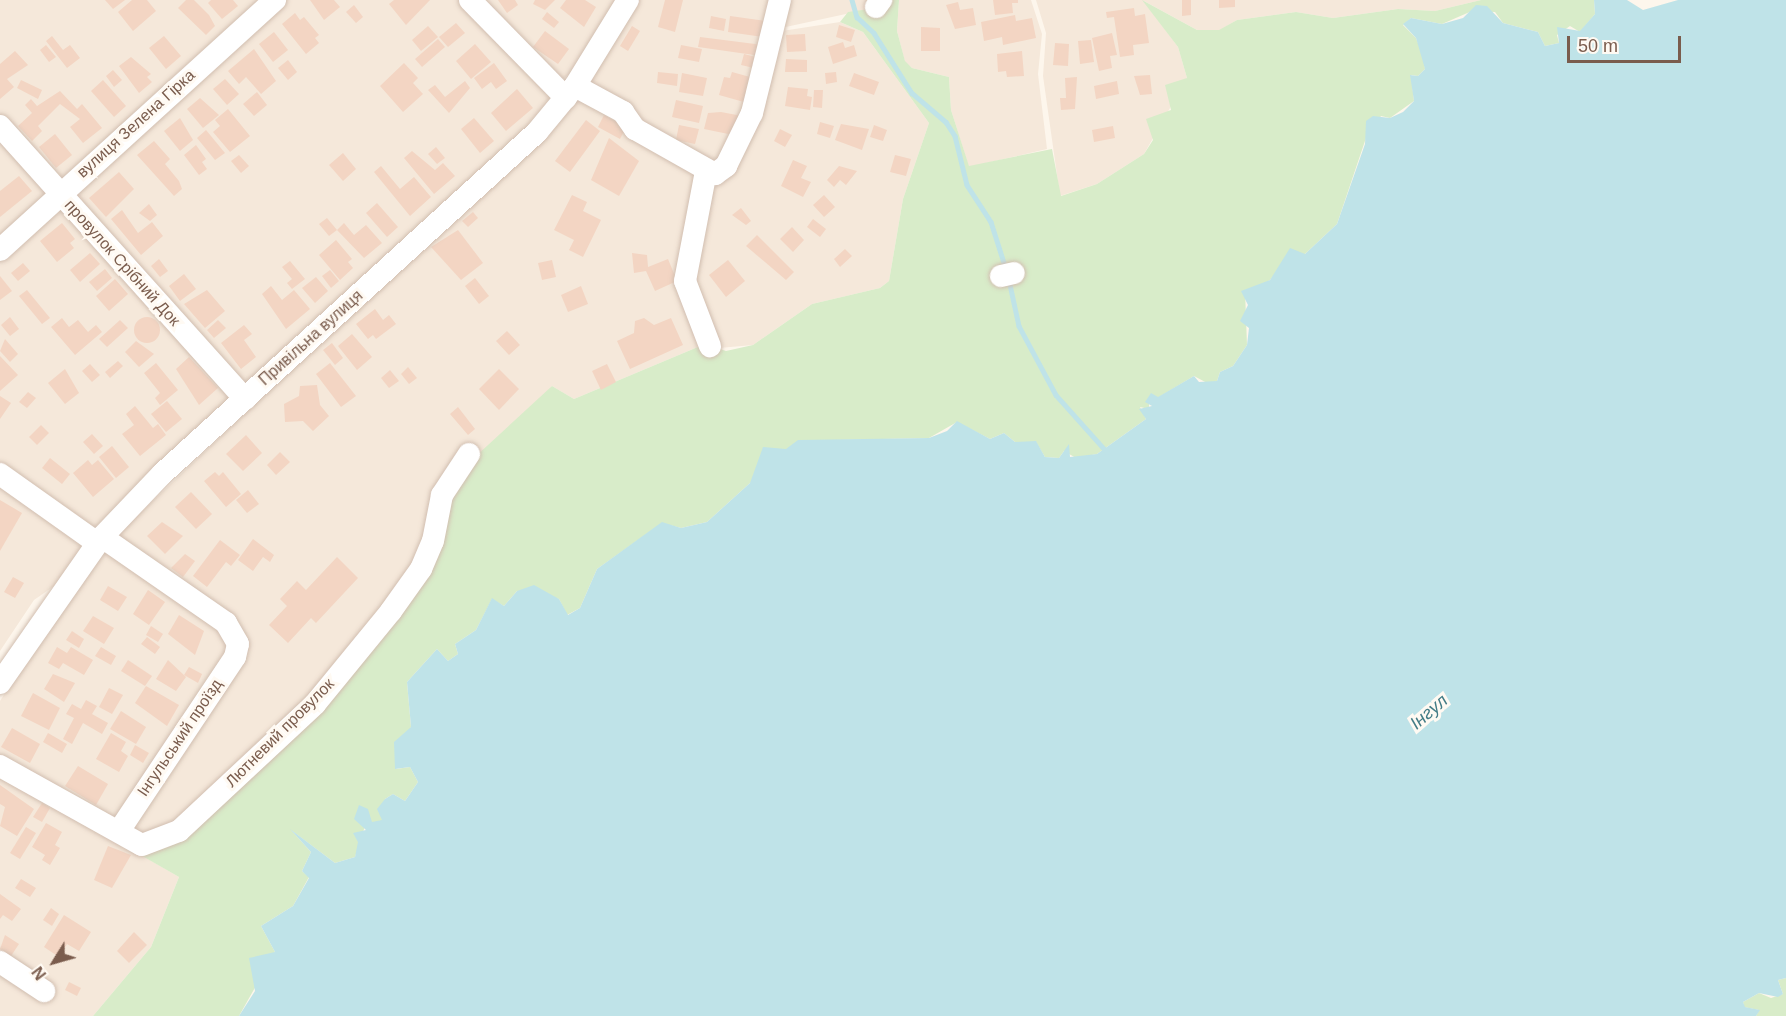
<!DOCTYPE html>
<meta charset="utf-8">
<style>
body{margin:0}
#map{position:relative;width:1786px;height:1016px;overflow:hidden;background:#fdf6ec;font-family:Arial,sans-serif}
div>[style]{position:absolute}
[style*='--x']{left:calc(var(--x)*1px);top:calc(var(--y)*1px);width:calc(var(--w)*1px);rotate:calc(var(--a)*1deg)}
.residential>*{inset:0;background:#f5e8da}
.green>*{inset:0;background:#d8ecc9}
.water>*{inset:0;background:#bfe3e8}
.stream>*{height:4.5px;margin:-2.25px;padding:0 2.25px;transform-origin:2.25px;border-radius:2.25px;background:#bfe3e8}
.building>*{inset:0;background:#f3d5c3}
.round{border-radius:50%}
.roads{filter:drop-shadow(0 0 2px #d1beb0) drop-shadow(0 0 2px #d1beb0)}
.minor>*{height:22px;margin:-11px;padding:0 11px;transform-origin:11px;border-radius:11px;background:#fff}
span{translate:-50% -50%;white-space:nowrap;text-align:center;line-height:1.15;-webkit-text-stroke:6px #fffaf3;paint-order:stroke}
.street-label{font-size:16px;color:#7a5c4d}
.water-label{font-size:18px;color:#437c86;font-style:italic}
.north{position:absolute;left:24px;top:932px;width:60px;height:60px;-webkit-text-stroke:4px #fffaf3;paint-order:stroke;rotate:233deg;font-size:16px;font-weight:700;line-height:24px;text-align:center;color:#7a5c4d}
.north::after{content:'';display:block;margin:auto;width:21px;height:27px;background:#7a5c4d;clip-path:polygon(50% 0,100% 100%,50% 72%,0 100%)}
.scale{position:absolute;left:1567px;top:36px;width:114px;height:27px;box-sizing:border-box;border:3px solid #7a5c4d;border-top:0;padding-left:8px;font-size:18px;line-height:21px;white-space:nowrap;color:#7a5c4d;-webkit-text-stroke:4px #fffaf3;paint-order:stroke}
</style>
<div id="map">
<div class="residential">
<i style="clip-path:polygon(0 0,266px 0,65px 182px,0 121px)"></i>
<i style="clip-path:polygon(282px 0,465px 0,548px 90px,550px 100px,544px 113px,249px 383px,241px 384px,76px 205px,75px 184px)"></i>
<i style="clip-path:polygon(474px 0,616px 0,571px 73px,561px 80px)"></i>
<i style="clip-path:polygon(637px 0,778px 0,762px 71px,717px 168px,638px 125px,589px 80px)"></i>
<i style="clip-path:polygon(784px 0,879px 0,869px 9px,781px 28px)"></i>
<i style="clip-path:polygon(899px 0,1031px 0,1042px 34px,1038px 74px,1047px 149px,969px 167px,951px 110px,949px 77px,912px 68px,905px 62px,897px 31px)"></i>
<i style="clip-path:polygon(1036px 0,1481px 0,1435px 11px,1398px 9px,1333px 18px,1296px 12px,1237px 20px,1220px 30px,1197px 30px,1144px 1px,1178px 47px,1187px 78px,1144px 154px,1097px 184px,1060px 196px,1043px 76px,1046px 33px)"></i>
<i style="clip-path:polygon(840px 22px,863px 32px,929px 123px,903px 199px,889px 281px,880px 288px,812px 304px,753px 345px,719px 348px,689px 276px,700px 204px,731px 170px,782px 31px)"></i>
<i style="clip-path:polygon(584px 98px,699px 176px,681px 279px,705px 344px,574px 399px,552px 386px,429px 542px,339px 670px,161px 837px,123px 829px,241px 645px,118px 534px,575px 101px)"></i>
<i style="clip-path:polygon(0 132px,52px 194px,0 246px)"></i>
<i style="clip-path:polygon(60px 204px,234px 396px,94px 528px,0 466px,0 255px)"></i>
<i style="clip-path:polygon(0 485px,82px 546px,57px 584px,34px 600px,0 651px)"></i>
<i style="clip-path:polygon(107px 549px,224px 625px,235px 645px,128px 811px,109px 821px,0 761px,0 701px,70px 593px)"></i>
<i style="clip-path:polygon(0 773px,179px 877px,151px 947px,93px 1016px,0 1016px)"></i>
</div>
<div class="green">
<i style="clip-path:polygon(879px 0,899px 0,897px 31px,905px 61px,912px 68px,949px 77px,951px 110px,969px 166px,1052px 149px,1061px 196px,1097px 184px,1144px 154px,1153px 140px,1146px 119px,1171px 110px,1165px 85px,1187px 78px,1178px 47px,1142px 0,1197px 30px,1219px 30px,1237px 20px,1296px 12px,1333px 18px,1398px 9px,1435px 11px,1481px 0,1594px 0,1595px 14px,1580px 32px,1570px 26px,1557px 35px,1559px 43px,1545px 46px,1538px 32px,1503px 23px,1495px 12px,1472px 11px,1442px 24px,1411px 18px,1403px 25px,1416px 38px,1424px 59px,1425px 69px,1418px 76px,1411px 75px,1414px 101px,1390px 118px,1381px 116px,1366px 138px,1337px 224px,1305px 254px,1287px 258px,1270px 280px,1253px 290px,1245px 290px,1247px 345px,1233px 366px,1220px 372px,1217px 381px,1209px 384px,1194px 376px,1149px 403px,1149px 409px,1140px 407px,1146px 419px,1097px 454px,1076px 458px,1064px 451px,1059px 458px,1045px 457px,1036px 442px,1015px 442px,1004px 433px,990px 439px,957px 422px,929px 438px,836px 440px,750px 483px,707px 522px,681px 528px,662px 523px,597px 569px,580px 608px,567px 615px,559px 599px,517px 591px,504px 606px,492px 599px,476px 630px,455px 644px,458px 654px,448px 661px,437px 649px,407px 682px,411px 727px,396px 769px,410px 767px,418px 782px,405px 801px,393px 794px,385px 799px,382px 821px,365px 826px,355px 857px,335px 863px,291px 830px,311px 852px,302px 871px,309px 877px,293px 906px,261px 926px,275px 952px,239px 1016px,93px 1016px,151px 947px,179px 877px,137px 853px,312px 701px,429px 542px,475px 457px,552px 386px,574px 399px,705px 344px,726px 351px,753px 345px,812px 304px,880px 288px,889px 281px,903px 199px,929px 123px,863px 32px,840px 22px,848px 12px,869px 9px)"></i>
<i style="clip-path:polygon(1786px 978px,1786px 1016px,1756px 1016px,1759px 1010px,1744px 1007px,1743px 1002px,1759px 993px,1771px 998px,1783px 994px,1778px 980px)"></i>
</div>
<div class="water">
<i style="clip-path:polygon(1594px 0,1627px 0,1643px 10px,1678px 0,1786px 0,1786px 978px,1778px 980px,1783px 994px,1778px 997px,1759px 993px,1743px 1002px,1745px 1007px,1760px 1010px,1756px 1016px,239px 1016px,255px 991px,249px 958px,275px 952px,261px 926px,293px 906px,309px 878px,302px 871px,311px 852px,290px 829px,335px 863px,355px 857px,358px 842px,353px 833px,366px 830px,354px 819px,359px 805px,368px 809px,372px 822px,382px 820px,377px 809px,385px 799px,393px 794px,405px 801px,418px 782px,410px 767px,395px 769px,394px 742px,411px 727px,407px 682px,437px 649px,448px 661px,458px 654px,455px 644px,476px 630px,492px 598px,504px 606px,517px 591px,534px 585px,559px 599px,568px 615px,580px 608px,597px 569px,662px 522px,681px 528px,707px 522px,750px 483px,763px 447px,786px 449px,798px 440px,929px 438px,947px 431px,957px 421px,990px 439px,1004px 433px,1015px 442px,1036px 441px,1045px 457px,1059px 458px,1069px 444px,1070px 457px,1097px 454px,1146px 419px,1139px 409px,1152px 406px,1145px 402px,1151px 393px,1158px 397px,1194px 376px,1199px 382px,1217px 381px,1220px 372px,1233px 366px,1247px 345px,1249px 328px,1240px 321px,1248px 305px,1241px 291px,1270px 280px,1290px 248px,1305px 254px,1337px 224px,1365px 144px,1366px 121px,1373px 116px,1390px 118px,1403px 112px,1414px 101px,1410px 75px,1418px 76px,1425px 69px,1416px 38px,1403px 24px,1411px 18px,1442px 24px,1463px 18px,1476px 5px,1487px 6px,1503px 23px,1538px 32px,1545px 46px,1559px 43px,1557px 27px,1580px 31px,1595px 14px)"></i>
</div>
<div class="stream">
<i style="--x:852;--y:0;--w:18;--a:74"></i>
<i style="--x:857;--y:17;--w:23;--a:43"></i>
<i style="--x:874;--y:33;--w:71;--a:57.7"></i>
<i style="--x:912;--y:93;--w:45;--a:40.5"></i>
<i style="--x:946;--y:122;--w:17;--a:57"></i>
<i style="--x:955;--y:136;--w:50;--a:76.2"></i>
<i style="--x:967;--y:185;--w:44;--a:57"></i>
<i style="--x:991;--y:222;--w:49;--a:72.3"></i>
<i style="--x:1009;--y:280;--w:47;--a:77.7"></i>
<i style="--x:1019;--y:326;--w:78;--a:61.8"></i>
<i style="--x:1056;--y:395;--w:76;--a:48.2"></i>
</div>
<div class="building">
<i style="clip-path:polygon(105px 0,125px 0,113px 9px)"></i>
<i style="clip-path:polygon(132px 0,147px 0,156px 11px,133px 31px,118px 12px)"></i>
<i style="clip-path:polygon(186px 0,194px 0,209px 15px,215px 26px,206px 35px,178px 8px)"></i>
<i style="clip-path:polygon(211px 0,233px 0,238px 6px,222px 19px,208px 3px)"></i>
<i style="clip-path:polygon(310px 0,334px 0,340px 7px,324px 20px)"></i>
<i style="clip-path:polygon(394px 0,430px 0,406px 25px,389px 4px)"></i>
<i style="clip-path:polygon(498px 0,515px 0,518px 5px,507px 13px)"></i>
<i style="clip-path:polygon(535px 0,555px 0,545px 10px,533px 4px)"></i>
<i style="clip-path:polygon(566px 0,585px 0,596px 7px,584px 27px,560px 8px)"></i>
<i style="clip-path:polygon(665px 0,683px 0,675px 32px,658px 27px)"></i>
<i style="clip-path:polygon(993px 0,1018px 0,1018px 3px,1012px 3px,1013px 13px,995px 15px)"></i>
<i style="clip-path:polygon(1182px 0,1191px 0,1191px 15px,1182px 16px)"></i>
<i style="clip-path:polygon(1219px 0,1235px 0,1235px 7px,1219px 8px)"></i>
<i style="clip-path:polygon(958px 2px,960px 10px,973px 8px,976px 25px,955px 29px,946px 5px)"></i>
<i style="clip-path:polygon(354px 5px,363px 17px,356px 23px,346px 12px)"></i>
<i style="clip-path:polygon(1134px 8px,1135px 16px,1145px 14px,1149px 43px,1133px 45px,1134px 55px,1120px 57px,1114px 17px,1107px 18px,1106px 12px)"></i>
<i style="clip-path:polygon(547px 12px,559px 22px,554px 28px,542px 19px)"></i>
<i style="clip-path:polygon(295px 13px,300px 20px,304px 17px,319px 35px,315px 38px,319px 43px,306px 54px,282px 24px)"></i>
<i style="clip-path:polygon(1015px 15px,1016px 21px,1032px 18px,1036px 38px,1003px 45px,1002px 37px,984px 41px,981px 22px)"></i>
<i style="clip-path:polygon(711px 16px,726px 19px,724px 31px,709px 28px)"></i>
<i style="clip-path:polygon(730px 16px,765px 21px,763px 37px,728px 32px)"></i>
<i style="clip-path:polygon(456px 23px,465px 33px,448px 47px,439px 37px)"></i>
<i style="clip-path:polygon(839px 25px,855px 30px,851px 42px,836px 37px)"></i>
<i style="clip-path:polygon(428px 26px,438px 37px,421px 51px,412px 40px)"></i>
<i style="clip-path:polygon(632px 26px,640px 31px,628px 51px,620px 46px)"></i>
<i style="clip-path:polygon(921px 27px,940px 28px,940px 51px,921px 51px)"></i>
<i style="clip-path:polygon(545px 31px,569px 49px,558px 64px,533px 47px)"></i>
<i style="clip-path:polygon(274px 32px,288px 50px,273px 62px,259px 44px)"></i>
<i style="clip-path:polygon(1112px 33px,1117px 55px,1110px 56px,1112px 68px,1099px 71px,1092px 38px)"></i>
<i style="clip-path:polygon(805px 34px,806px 51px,787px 52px,786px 35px)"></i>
<i style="clip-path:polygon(52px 36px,63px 50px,70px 45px,80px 58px,67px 68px,46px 41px)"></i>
<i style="clip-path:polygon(164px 36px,181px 56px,166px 69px,149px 48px)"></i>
<i style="clip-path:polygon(700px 37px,763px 45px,761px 56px,698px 47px)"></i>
<i style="clip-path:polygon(438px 39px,445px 47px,422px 67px,415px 59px)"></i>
<i style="clip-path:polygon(1091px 40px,1094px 62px,1080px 64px,1078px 41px)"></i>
<i style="clip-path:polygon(843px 42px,845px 48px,854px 45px,857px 56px,833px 64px,828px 47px)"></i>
<i style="clip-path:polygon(1055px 43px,1069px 44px,1068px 66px,1053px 65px)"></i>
<i style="clip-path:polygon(475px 44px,491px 62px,471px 79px,456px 61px)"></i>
<i style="clip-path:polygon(46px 45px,56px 57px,49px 62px,40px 50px)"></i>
<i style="clip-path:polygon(681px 45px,702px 49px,699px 62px,678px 58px)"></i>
<i style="clip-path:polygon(254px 49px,276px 81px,261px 94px,246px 77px,239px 84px,228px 71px)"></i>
<i style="clip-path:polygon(15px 51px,28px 65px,7px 79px,14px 87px,0 99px,0 64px)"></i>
<i style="clip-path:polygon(1022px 51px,1024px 76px,1007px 77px,1006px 71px,998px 72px,997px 54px)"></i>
<i style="clip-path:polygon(744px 54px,760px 58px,758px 69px,741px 65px)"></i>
<i style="clip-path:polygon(131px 57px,151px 74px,147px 77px,152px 82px,139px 93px,119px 66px)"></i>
<i style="clip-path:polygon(786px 59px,807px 60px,807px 72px,785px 72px)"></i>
<i style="clip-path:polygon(288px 60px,297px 72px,288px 80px,278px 68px)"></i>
<i style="clip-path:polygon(404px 63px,418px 78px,413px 83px,423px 94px,403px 112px,380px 86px)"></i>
<i style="clip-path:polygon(494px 63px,507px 81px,496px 89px,491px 82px,482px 89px,474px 78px)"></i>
<i style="clip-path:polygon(113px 70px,122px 80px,114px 87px,106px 76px)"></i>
<i style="clip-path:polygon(658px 72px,678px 74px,677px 86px,657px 83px)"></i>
<i style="clip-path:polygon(732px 72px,750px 77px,751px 104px,719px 95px,724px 77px,730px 78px)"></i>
<i style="clip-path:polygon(836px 72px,837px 82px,826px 84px,825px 73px)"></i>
<i style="clip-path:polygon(682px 73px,707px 78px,703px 96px,679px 92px)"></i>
<i style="clip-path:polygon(854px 73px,879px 82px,874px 95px,849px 86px)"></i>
<i style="clip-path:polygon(1150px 75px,1152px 94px,1140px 95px,1134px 76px)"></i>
<i style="clip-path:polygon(1077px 77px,1075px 109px,1061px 110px,1060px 98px,1066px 98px,1065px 78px)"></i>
<i style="clip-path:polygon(225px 79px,239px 94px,227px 105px,213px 89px)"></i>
<i style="clip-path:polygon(21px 80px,42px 90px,38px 99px,17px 88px)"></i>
<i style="clip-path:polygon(103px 80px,126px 106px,114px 117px,91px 91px)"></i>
<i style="clip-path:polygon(465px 81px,470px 88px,449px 113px,428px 90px,435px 85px,445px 97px)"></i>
<i style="clip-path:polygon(1117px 81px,1119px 94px,1096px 99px,1094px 86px)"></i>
<i style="clip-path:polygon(788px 87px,808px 89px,807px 96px,812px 97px,810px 110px,785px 106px)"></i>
<i style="clip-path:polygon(517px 89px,533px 108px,506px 131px,491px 113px)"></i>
<i style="clip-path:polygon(814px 90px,823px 90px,822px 108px,813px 107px)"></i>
<i style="clip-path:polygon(60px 91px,77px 109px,82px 104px,102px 128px,83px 143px,70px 127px,80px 119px,60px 104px,38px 126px,42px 131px,32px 141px,18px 126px,32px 113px,25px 105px,31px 99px,37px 106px)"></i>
<i style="clip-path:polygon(257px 92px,267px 105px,254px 116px,243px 104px)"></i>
<i style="clip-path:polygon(200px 98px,219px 115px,203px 128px,187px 109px)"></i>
<i style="clip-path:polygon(676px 100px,703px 106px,699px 123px,672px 117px)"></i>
<i style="clip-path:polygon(228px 109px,250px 136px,230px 152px,213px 132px,220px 126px,215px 120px)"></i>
<i style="clip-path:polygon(721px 112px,742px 116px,738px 136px,704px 129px,708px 113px)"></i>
<i style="clip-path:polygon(604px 115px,626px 127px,620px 139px,598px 127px)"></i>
<i style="clip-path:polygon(180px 118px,193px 140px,180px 151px,164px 131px)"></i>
<i style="clip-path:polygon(474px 118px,494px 141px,480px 153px,461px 129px)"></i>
<i style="clip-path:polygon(586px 120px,600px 131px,570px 172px,555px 161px)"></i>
<i style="clip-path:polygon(820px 122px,834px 126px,830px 138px,817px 134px)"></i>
<i style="clip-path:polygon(841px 124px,869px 129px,862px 150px,835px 140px)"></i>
<i style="clip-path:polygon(679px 125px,699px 129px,695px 144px,676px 140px)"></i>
<i style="clip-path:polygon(874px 125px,887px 130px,883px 141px,870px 137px)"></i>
<i style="clip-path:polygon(1113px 126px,1115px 138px,1094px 142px,1092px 130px)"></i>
<i style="clip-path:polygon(780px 129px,792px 135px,785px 147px,774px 141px)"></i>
<i style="clip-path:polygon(206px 130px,225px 153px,215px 160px,197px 138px)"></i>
<i style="clip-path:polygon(55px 134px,72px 155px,56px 168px,39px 147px)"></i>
<i style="clip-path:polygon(609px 138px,639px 161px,619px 196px,591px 180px)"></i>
<i style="clip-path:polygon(154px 141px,170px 159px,165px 164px,179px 181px,182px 189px,174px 196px,137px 155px)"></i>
<i style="clip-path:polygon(196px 145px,206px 159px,202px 162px,207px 169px,199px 175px,184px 155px)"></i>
<i style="clip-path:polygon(436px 147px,445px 158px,437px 164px,428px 154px)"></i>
<i style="clip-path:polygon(412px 151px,435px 170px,443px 163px,455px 176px,434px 194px,404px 158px)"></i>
<i style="clip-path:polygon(343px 153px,356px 169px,343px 181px,329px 165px)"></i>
<i style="clip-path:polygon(239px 155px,249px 166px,241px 173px,231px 161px)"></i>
<i style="clip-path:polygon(895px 155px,911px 159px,906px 176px,890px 172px)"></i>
<i style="clip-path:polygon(793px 160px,807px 166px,801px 178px,811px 182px,803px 197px,781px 186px)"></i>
<i style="clip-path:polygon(381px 166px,400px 189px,414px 177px,431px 197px,410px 216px,374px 172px)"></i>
<i style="clip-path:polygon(839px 166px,857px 171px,846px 185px,840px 180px,834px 187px,827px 180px)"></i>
<i style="clip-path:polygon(119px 172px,134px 189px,106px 217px,89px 198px)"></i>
<i style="clip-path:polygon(19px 176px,32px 191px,0 217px,0 191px)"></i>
<i style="clip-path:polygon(572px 195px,587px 202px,583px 211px,601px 220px,583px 257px,569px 250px,574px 240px,554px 230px)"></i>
<i style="clip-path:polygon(824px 195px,835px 207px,824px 217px,813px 205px)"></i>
<i style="clip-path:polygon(377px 203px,398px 227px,387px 237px,366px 213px)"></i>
<i style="clip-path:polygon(149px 204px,157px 215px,150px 221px,139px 213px)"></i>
<i style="clip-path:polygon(741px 208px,751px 221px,746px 225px,732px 215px)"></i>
<i style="clip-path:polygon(122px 210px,138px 233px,152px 222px,163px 236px,141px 255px,111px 219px)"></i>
<i style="clip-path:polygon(473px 212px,478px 218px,468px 227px,462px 221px)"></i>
<i style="clip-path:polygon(327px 218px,337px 230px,329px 236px,319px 224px)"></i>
<i style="clip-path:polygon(813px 219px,826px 229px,820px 237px,807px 227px)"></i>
<i style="clip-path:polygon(62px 223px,75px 239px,70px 243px,74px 248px,57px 262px,40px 241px)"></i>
<i style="clip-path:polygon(344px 223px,354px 235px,366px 225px,382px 243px,364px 258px,337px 230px)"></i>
<i style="clip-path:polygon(792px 227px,804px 240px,793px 252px,780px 239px)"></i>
<i style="clip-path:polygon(458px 230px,483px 263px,461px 280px,431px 247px)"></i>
<i style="clip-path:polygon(757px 235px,794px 272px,786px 280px,746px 246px)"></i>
<i style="clip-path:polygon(336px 240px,352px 259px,348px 262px,353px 268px,340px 280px,319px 255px)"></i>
<i style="clip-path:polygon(845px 249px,852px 256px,840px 267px,834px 259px)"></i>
<i style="clip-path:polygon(90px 253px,100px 264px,80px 282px,70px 270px)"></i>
<i style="clip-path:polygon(632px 253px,647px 255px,648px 267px,668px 259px,677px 281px,655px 291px,646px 271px,634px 273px)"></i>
<i style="clip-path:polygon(159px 259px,168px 271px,160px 277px,151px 266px)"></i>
<i style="clip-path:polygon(552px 260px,556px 277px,542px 280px,538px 263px)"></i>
<i style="clip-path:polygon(728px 260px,745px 281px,726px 297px,709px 275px)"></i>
<i style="clip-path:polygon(290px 261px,305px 279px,292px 289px,287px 283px,292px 279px,282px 267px)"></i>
<i style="clip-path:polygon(23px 263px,30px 271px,18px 281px,11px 273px)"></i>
<i style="clip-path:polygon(105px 269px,112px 278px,97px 291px,89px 282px)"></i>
<i style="clip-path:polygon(330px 270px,339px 281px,331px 288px,322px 276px)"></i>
<i style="clip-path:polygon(184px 274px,196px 289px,180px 301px,169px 286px)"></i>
<i style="clip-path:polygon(0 276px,12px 291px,0 300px)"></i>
<i style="clip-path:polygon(316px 277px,328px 291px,315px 303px,302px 288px)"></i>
<i style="clip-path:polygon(475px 278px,489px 296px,479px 304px,465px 286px)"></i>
<i style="clip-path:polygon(115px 279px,128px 294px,109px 311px,96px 296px)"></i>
<i style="clip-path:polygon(271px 286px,282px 300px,294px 290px,310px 309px,286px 329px,262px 294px)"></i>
<i style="clip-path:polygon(581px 286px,588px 304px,568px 312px,561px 295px)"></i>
<i style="clip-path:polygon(27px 290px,50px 318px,42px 324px,19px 296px)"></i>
<i style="clip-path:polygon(207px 290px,225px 311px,205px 328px,184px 304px)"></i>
<i style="clip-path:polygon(375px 309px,383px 320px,389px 315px,396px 324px,376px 339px,373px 335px,368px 339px,356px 324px)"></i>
<i style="clip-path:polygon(10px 317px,19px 329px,10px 336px,1px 325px)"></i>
<i class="round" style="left:134px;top:317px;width:26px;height:26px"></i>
<i style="clip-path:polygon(62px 318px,69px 327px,78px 320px,88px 332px,96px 325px,102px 332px,75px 355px,51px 327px)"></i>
<i style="clip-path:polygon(644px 318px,654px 325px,671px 318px,683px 345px,630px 369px,617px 341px,634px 333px,635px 321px)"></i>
<i style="clip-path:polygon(120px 320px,128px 328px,107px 347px,99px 339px)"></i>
<i style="clip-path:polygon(218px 320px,226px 328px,214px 338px,207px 330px)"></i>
<i style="clip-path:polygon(244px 325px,252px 334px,244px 340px,256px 357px,241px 369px,221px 343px)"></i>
<i style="clip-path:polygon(507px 331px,520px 345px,509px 355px,496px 341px)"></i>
<i style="clip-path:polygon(352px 334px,372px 357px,357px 370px,338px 346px)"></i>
<i style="clip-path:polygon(5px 339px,18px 354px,10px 362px,0 351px)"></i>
<i style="clip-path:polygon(136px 341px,154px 354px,139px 367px,125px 352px)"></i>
<i style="clip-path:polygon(332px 343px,343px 358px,335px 365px,323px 350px)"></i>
<i style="clip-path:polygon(0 356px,18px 375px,0 391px)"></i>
<i style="clip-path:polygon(189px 357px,218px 388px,199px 405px,176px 369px)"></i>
<i style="clip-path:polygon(118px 361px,123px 366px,110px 378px,105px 372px)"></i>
<i style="clip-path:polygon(156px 363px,178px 390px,160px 405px,155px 398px,160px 393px,144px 373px)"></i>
<i style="clip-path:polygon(330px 363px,356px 396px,341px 407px,316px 374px)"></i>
<i style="clip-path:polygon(90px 364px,100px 375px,92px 382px,82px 371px)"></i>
<i style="clip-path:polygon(607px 364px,616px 382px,601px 390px,592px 371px)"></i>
<i style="clip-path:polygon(408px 367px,417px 378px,409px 384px,401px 374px)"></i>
<i style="clip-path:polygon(65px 369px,79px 393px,65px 404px,48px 383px)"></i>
<i style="clip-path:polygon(499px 369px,519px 389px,499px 410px,479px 389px)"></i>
<i style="clip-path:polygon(390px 370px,399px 381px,389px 388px,381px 378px)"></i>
<i style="clip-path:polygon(317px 385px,320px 405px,329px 416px,313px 431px,303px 421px,285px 422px,284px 404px,299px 396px,300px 386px)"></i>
<i style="clip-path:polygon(28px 392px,36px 398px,27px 408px,19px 402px)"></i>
<i style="clip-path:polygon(0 396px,11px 403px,0 419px)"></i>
<i style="clip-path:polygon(167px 401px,182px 419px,166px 432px,151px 414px)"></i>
<i style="clip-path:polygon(135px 406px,153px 428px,158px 424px,166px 435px,140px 456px,122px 434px,134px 425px,126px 414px)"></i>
<i style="clip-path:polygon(458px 407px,475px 429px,468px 435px,450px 414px)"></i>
<i style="clip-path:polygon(41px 425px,49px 433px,37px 445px,29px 437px)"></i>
<i style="clip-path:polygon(92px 434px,103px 446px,94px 454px,83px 442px)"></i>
<i style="clip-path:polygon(246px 435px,262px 453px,243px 471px,226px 454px)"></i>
<i style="clip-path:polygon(112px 446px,129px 467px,116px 478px,99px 457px)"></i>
<i style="clip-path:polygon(280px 452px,290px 462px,276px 475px,267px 465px)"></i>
<i style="clip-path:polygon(50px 458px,70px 474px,62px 484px,42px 468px)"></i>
<i style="clip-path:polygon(88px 460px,92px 465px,98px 460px,114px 479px,93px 497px,73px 473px)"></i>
<i style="clip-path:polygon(215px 472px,219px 476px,223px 472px,241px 494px,226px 507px,204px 481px)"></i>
<i style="clip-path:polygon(248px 490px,259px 504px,247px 513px,236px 500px)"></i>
<i style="clip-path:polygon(191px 492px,212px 514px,196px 529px,175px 507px)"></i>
<i style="clip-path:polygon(0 500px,22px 513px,0 551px)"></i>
<i style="clip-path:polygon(162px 522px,183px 536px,165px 554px,147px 536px)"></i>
<i style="clip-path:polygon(253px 539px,274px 555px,270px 562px,263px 557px,253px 571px,238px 560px)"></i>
<i style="clip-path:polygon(220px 540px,240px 555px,231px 566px,226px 562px,207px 587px,193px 576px)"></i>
<i style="clip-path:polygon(185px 554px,195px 561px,183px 577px,171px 568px)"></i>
<i style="clip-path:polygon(337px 557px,358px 578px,316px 623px,311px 618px,288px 643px,269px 625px,287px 606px,280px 599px,297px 581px,306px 590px)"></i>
<i style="clip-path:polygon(13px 577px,24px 583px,15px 598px,4px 592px)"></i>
<i style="clip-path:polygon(108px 586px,127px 597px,118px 611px,100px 600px)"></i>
<i style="clip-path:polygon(148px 590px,165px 602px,149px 625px,133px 614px)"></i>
<i style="clip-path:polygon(179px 615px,204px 631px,195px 655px,168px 634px)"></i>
<i style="clip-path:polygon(93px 616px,114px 628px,104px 644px,83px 631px)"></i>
<i style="clip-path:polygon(151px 626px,163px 634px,158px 642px,146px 635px)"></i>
<i style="clip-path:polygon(72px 631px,84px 639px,79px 648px,66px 640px)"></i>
<i style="clip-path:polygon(147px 637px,160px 647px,155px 654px,141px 644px)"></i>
<i style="clip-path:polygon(57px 647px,67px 653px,71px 647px,93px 660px,84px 675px,63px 663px,59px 669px,48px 663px)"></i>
<i style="clip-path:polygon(101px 647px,116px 656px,111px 665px,95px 656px)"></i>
<i style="clip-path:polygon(128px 660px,152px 676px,145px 686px,121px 671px)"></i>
<i style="clip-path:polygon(168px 660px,186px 677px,176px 691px,156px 679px)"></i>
<i style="clip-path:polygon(189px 667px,202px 674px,198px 683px,184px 675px)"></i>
<i style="clip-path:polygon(53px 674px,75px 683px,64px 702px,44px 689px)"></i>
<i style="clip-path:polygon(146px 686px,179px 705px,167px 726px,135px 703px)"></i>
<i style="clip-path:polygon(109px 688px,123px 695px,112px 714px,99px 707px)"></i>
<i style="clip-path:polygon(33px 693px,60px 708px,49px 730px,21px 716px)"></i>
<i style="clip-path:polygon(86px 700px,97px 706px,92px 714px,108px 723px,102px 734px,83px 723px,72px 744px,63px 739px,74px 718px,66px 714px,72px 704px,81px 709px)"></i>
<i style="clip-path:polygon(121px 711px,146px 727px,136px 744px,110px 729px)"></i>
<i style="clip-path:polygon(12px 728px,40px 744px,30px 763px,1px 747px)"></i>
<i style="clip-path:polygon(48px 733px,67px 744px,62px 753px,43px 742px)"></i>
<i style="clip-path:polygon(111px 733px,126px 742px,121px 751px,128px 756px,119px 772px,96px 759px)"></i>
<i style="clip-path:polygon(135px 745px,149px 753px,143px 763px,130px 755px)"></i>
<i style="clip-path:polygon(78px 766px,108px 784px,96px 805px,65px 786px)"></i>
<i style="clip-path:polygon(0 785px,34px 809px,17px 836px,0 826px,5px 807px,0 804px)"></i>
<i style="clip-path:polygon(42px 803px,50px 808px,42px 822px,33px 817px)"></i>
<i style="clip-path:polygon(46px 823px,62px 832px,55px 845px,60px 848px,50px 865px,42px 860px,45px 855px,32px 847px)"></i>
<i style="clip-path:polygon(26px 827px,36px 833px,20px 859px,10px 853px)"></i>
<i style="clip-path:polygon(108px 846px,131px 855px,112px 888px,94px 880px)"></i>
<i style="clip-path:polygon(21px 879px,36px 888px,30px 897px,15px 888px)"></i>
<i style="clip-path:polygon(0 894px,21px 909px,12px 921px,3px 915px,0 919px)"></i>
<i style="clip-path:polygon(51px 908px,59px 914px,52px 926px,43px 920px)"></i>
<i style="clip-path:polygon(64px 915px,91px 932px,79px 951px,67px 944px,59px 957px,44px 947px)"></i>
<i style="clip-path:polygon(134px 932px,147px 945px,129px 963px,117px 951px)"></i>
<i style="clip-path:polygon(5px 935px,19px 944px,11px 956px,0 949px)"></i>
<i style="clip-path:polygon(69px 982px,81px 988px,77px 996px,65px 990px)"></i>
</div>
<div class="roads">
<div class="minor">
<i style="--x:470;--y:0;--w:137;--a:45.6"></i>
<i style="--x:876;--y:7;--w:9;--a:-54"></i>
<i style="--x:575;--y:86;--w:55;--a:28.4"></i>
<i style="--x:623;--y:112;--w:21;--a:55"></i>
<i style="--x:635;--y:129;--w:92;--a:29.4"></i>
<i style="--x:715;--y:174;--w:14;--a:-36"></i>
<i style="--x:726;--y:166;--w:59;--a:-63.9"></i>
<i style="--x:752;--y:113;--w:116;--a:-76.1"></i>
<i style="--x:0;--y:126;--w:367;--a:48.1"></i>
<i style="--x:706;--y:171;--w:112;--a:100.8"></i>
<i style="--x:685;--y:281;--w:70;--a:69"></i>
<i style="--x:0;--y:250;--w:372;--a:-42.3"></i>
<i style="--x:1001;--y:276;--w:13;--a:-13"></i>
<i style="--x:0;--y:474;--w:119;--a:35.4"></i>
<i style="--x:102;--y:537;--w:151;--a:34.7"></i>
<i style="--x:226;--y:623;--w:24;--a:60"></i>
<i style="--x:238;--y:644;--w:13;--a:103"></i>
<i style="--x:235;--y:657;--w:209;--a:123.7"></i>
<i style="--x:0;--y:683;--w:178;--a:-55.1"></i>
<i style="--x:102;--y:537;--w:87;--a:-46.4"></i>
<i style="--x:162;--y:474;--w:508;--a:-42.36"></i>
<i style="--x:537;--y:132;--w:60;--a:-50.4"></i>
<i style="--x:575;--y:86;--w:101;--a:-58.4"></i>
<i style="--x:0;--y:766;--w:162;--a:29.1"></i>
<i style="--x:142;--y:845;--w:40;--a:-21"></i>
<i style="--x:179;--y:831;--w:186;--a:-43"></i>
<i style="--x:315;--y:704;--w:120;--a:-50.7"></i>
<i style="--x:391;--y:611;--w:52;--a:-54.5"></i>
<i style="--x:421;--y:569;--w:30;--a:-67"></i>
<i style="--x:433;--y:541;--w:47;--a:-78.9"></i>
<i style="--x:442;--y:495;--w:49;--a:-56.6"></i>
<i style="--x:0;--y:962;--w:53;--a:33.4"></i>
</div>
</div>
<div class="street-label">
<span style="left:136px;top:124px;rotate:-42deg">вулиця Зелена Гірка</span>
<span style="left:122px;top:263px;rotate:48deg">провулок Срібний Док</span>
<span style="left:311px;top:338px;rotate:-42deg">Привільна вулиця</span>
<span style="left:280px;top:733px;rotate:-45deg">Лютневий провулок</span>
<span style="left:180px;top:738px;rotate:-56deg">Інгульський проїзд</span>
</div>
<div class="water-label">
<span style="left:1429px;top:712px;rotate:-41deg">Інгул</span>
</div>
<div class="north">N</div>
<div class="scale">50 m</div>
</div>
